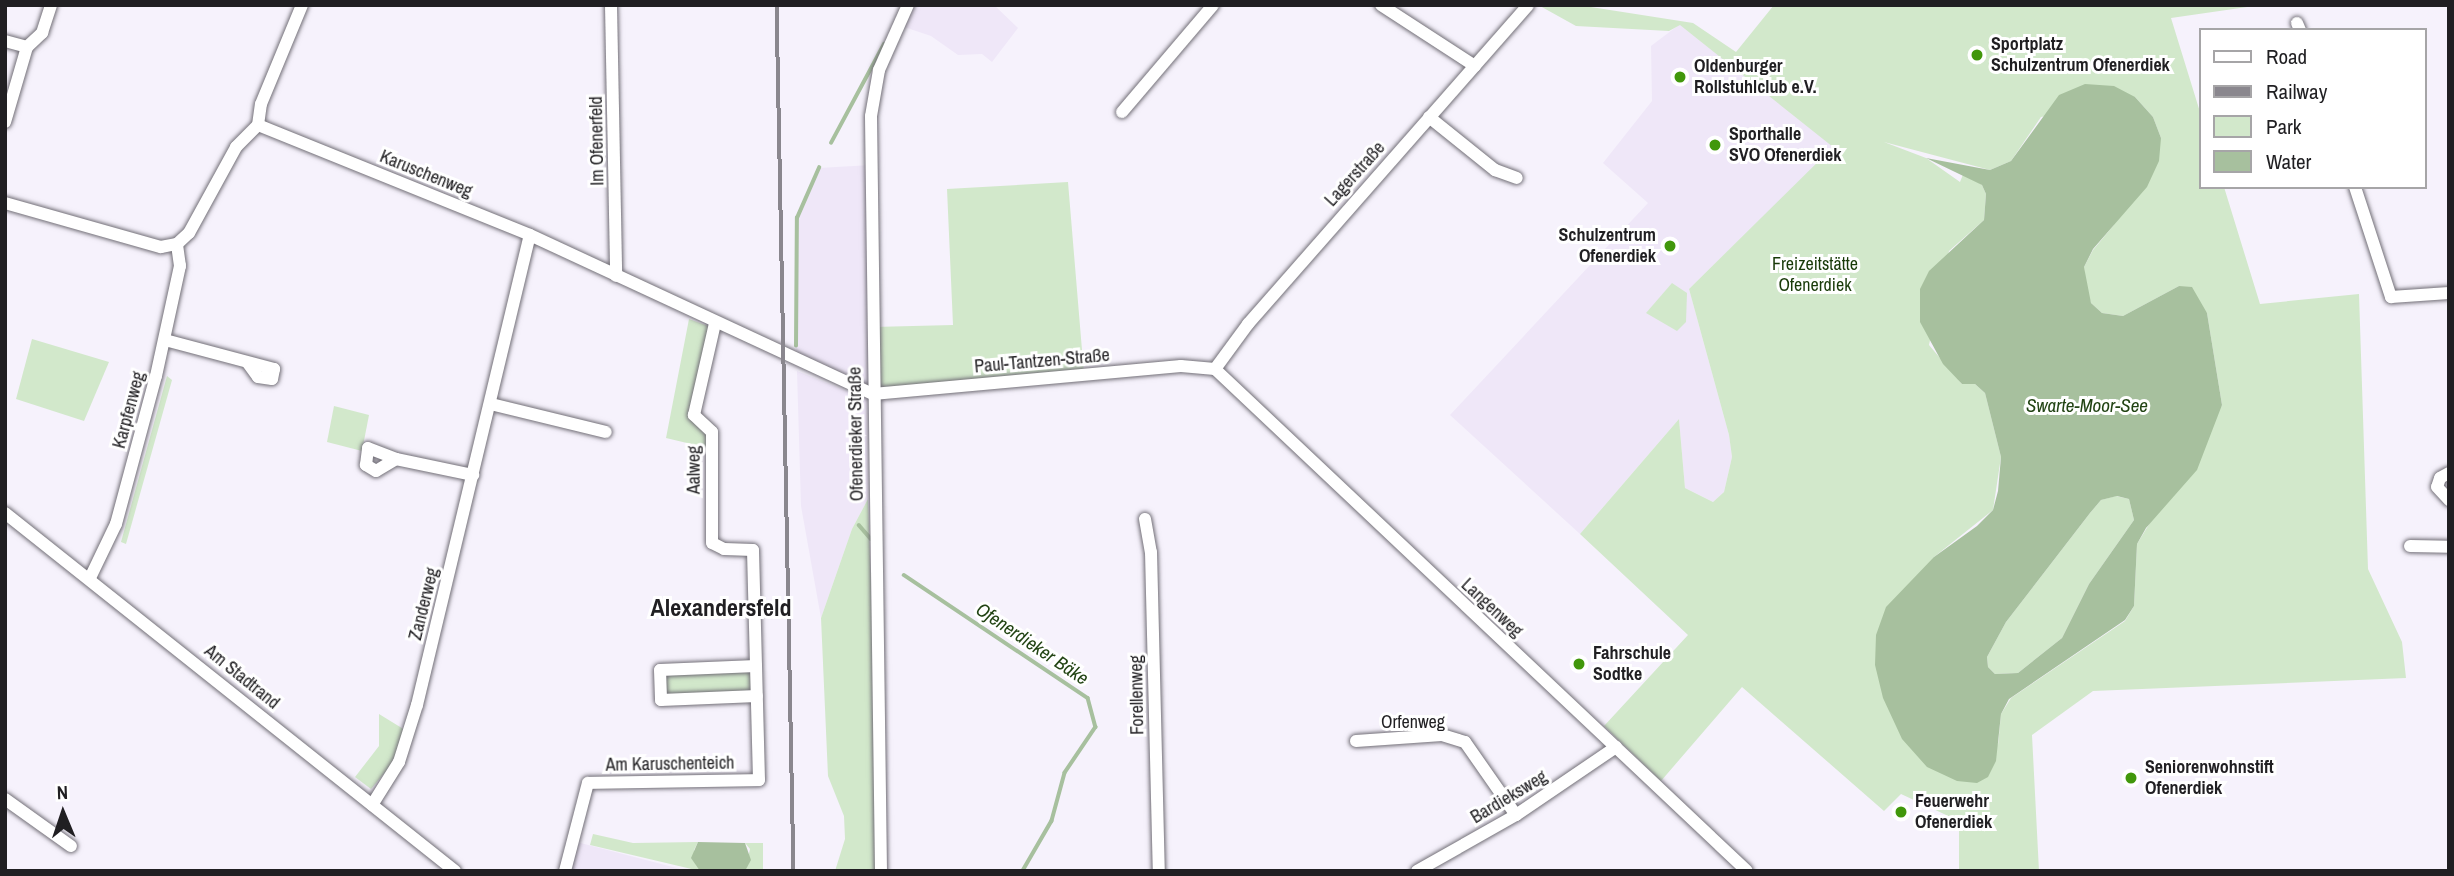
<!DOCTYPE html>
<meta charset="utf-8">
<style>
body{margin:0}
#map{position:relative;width:2454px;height:876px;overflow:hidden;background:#f6f2fc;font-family:"Archivo Narrow",sans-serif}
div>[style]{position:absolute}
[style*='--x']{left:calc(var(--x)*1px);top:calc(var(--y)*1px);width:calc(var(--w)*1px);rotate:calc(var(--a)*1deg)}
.built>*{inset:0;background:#efe7f8}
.green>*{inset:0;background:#d2e8cb}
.water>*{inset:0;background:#a7c09e}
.stream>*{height:3.5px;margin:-1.75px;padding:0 1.75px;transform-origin:1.75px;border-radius:1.75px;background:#a7c09e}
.roads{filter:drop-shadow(0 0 2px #726f77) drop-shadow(0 0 2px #726f77)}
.street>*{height:12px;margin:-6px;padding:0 6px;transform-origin:6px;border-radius:6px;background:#fff}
.rail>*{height:3.5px;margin:-1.75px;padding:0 1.75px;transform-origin:1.75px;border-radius:1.75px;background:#8a878e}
.dots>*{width:19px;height:19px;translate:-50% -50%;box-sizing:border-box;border:4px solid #fff;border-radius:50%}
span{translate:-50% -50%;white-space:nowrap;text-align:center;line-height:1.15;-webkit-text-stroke:6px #fff;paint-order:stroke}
.poi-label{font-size:18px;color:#201f22;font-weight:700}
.left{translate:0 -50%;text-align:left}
.right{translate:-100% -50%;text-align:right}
.street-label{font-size:18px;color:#201f22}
.park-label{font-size:18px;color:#183a08}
.water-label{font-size:19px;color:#214313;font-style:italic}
.district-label{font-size:24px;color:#201f22;font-weight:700}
.frame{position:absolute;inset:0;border:7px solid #201f22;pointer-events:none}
.legend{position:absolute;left:2199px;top:28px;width:228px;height:161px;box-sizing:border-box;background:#fff;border:2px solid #a6a5a7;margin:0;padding:9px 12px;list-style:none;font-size:21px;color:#201f22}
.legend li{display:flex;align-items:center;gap:14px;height:35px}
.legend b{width:35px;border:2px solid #a6a5a7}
.north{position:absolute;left:28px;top:778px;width:70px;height:70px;-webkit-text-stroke:5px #fff;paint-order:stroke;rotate:358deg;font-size:19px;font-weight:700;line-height:28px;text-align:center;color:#201f22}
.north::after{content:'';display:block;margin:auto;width:24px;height:32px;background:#201f22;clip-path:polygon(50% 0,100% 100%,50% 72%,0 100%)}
</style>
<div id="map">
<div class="built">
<i style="clip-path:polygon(908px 5px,994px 5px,1018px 28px,992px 62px,982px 54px,958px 55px,931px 36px,898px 25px)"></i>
<i style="clip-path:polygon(1680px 24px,1834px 147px,1689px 289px,1729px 435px,1732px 457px,1724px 492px,1713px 502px,1685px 488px,1679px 419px,1580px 534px,1450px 415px,1648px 203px,1603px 163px,1652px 101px,1651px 46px)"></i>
<i style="clip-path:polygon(871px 165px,873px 394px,796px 361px,796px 346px,797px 218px,819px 168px)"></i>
<i style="clip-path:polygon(797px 371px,867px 399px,868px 499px,852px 529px,821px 618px,801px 506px)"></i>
<i style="clip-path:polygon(573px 841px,688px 871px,567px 871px)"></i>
</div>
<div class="green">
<i style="clip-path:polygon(evenodd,1578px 5px,1693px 23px,1736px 52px,1774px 5px,2261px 5px,2171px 18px,2200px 112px,2200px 187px,2224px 187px,2260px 304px,2359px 294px,2368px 569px,2402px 642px,2406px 678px,2093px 691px,2032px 735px,2039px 871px,1959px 871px,1959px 821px,1901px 794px,1884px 811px,1742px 687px,1661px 781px,1604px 726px,1688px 635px,1580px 534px,1679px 419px,1685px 488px,1713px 502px,1724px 492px,1732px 457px,1729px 435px,1689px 289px,1833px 147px,1680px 25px,1669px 31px,1576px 26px,1540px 6px,1578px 5px,2135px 97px,2153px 117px,2161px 138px,2113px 226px,2093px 250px,2084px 267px,2085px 286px,2091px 303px,2102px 313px,2123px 316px,2179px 286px,2207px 313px,2222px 405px,2137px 544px,2134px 606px,2125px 621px,2011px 698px,2001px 714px,1998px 745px,1934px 557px,1993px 510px,2001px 457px,1985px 393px,1975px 384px,1962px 384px,1929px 345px,1949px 251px,1984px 220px,1986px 194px,1982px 185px,1964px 172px,1960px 182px,1926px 158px,1884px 142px,1990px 170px,2011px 161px,2041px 117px,2135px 97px)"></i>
<i style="clip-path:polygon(1068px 182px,1084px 374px,873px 394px,873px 327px,953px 325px,947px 189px)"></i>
<i style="clip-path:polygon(1672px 283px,1687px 293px,1686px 322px,1677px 331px,1646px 313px)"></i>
<i style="clip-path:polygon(689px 319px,708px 326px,694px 414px,712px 432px,712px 449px,666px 438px)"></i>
<i style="clip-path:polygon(32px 339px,109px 362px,84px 421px,16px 399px)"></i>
<i style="clip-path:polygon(167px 376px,172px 380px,126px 544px,121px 542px)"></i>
<i style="clip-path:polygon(334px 406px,369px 415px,362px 451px,327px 442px)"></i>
<i style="clip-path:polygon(2116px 496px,2129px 499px,2134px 520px,2089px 584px,2062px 638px,2018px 673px,1995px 674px,1988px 667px,1987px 657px,2006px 622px,2090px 513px,2101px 500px)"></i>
<i style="clip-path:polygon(868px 499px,881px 871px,835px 871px,845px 839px,844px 816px,828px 776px,821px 618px,852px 529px)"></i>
<i style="clip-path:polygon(756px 666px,757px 696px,661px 700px,660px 670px)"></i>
<i style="clip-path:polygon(379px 714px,405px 730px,392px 764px,371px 789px,355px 777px,379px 746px)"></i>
<i style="clip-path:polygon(593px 834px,633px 843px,698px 842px,694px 850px,700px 871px,590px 845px)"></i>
<i style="clip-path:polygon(745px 843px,763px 843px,763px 871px,745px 871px,750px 849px)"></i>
</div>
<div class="water">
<i style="clip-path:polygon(evenodd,2085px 84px,2114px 86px,2135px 97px,2153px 117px,2161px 138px,2159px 161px,2147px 187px,2093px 249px,2084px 267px,2091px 303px,2102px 313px,2123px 316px,2179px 286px,2192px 287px,2207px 313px,2222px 405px,2197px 470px,2146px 528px,2137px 544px,2134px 606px,2125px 620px,2009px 699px,2001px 714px,1996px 761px,1988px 777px,1977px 783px,1957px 781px,1927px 767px,1902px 739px,1883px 698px,1875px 665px,1876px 635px,1886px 607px,1934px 557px,1977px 526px,1993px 510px,1998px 491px,2001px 457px,1985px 393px,1975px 384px,1962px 384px,1943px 364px,1920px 322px,1920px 289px,1929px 271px,1984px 220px,1986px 194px,1982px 185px,1926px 158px,1990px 170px,2011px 161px,2059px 95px,2085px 84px,2117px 496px,2129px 499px,2134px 520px,2089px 584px,2062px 638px,2018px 673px,1995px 674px,1988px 667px,1987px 657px,2006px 622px,2090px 513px,2101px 500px,2117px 496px)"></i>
<i style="clip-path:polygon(698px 842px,745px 843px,751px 860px,745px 871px,700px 871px,691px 858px)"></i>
</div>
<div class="stream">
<i style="--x:831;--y:143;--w:112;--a:-61.8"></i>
<i style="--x:796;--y:346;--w:128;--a:-89.6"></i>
<i style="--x:797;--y:218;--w:55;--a:-66.3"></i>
<i style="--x:859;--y:525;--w:18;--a:49"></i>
<i style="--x:904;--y:575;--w:221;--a:33.8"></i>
<i style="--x:1088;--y:698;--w:30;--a:75"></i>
<i style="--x:1096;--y:727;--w:55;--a:124"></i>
<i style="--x:1065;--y:773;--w:50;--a:105.2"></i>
<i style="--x:1052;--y:821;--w:58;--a:120.1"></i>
</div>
<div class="roads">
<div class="street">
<i style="--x:611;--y:5;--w:271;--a:88.9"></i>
<i style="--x:1381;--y:5;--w:112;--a:33"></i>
<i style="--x:2297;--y:23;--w:8;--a:67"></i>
<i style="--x:5;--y:41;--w:23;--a:15"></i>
<i style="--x:27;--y:47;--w:78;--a:106.3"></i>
<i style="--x:27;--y:47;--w:21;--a:-43"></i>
<i style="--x:42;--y:33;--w:29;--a:-72"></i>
<i style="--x:1122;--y:112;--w:140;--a:-49.6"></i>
<i style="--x:1429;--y:117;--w:85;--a:38.8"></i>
<i style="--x:1495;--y:170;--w:23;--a:20"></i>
<i style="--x:258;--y:125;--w:21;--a:-82"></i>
<i style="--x:261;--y:104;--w:107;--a:-67.5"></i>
<i style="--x:2355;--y:187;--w:116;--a:71.9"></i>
<i style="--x:2391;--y:297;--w:58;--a:-3.9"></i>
<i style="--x:5;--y:203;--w:162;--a:15.8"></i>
<i style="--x:161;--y:247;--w:16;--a:-11"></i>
<i style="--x:177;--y:244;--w:16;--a:-43"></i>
<i style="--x:189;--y:233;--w:98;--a:-61.3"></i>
<i style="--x:236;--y:147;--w:31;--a:-45"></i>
<i style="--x:258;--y:125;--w:293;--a:22"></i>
<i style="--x:530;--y:235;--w:378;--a:24.9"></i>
<i style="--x:165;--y:340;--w:113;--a:14.9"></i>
<i style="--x:274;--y:369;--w:10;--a:101"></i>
<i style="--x:272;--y:379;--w:14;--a:-172"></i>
<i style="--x:258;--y:377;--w:17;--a:-126"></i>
<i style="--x:1215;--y:369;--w:731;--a:43.34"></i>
<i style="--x:1215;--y:369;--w:56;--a:-53.7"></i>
<i style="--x:1248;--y:324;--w:424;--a:-48.7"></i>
<i style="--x:873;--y:394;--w:309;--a:-5.2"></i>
<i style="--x:1181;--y:366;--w:34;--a:5"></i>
<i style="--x:491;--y:404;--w:118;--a:13.7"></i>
<i style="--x:396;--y:459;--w:23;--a:149"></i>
<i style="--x:376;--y:471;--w:12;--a:-149"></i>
<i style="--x:366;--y:465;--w:17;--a:-83"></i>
<i style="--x:368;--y:448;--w:30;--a:21"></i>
<i style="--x:396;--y:459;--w:79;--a:11.7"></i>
<i style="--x:2449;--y:473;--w:10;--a:151"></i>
<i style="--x:2440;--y:478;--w:9;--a:108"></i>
<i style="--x:2437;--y:487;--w:18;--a:47"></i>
<i style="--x:5;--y:513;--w:575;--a:38.5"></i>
<i style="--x:1145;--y:519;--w:34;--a:80"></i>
<i style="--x:1151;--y:552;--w:319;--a:88.6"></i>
<i style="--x:2410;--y:546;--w:39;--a:1"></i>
<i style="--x:90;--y:578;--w:60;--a:-64.3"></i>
<i style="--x:116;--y:524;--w:153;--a:-74.9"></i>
<i style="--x:156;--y:376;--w:113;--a:-77.7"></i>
<i style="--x:180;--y:266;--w:22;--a:-98"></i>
<i style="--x:756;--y:666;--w:96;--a:177.6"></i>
<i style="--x:660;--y:670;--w:30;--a:88"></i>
<i style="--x:661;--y:700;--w:96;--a:-2.4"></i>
<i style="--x:1356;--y:741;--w:86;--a:-4"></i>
<i style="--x:1442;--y:735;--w:24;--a:17"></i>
<i style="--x:1465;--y:742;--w:89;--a:55.1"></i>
<i style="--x:5;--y:799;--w:81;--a:35.5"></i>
<i style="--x:372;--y:805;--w:51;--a:-57.9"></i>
<i style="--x:399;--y:762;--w:60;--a:-72.5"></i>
<i style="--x:417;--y:705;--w:483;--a:-76.5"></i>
<i style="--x:565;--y:871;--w:91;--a:-75.4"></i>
<i style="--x:588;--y:783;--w:171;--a:-1"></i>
<i style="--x:759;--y:780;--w:230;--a:-91.5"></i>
<i style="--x:753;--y:550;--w:29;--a:-178"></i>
<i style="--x:724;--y:549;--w:13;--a:-153"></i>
<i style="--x:712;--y:543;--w:111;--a:-90"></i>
<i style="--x:712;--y:432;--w:25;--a:-137"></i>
<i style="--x:694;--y:415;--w:94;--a:-77.1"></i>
<i style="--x:881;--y:871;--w:755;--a:-90.76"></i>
<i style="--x:871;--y:116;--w:47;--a:-80.1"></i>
<i style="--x:879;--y:70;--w:71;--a:-66"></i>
<i style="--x:1417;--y:871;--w:114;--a:-29.5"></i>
<i style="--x:1516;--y:815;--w:121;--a:-34.2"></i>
</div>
</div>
<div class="rail">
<i style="--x:777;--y:5;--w:866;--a:88.88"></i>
</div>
<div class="dots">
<i style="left:1977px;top:55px;background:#41970b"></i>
<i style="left:1680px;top:77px;background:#41970b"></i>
<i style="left:1715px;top:145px;background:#41970b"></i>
<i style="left:1670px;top:246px;background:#41970b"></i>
<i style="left:1579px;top:664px;background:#41970b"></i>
<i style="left:2131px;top:778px;background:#41970b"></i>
<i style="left:1901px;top:812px;background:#41970b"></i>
</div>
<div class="poi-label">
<span class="left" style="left:1991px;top:55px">Sportplatz<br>Schulzentrum Ofenerdiek</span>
<span class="left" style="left:1694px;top:77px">Oldenburger<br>Rollstuhlclub e.V.</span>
<span class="left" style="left:1729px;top:145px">Sporthalle<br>SVO Ofenerdiek</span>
<span class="right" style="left:1656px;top:246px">Schulzentrum<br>Ofenerdiek</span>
<span class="left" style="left:1593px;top:664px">Fahrschule<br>Sodtke</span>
<span class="left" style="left:2145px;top:778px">Seniorenwohnstift<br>Ofenerdiek</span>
<span class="left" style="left:1915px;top:812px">Feuerwehr<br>Ofenerdiek</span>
</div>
<div class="street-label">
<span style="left:597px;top:141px;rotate:-91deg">Im Ofenerfeld</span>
<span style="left:426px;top:174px;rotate:22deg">Karuschenweg</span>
<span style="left:1355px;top:174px;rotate:-48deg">Lagerstraße</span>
<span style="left:1042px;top:361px;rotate:-5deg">Paul-Tantzen-Straße</span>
<span style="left:129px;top:410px;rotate:-75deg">Karpfenweg</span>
<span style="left:856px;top:434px;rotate:-91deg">Ofenerdieker Straße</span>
<span style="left:694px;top:470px;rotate:-90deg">Aalweg</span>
<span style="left:424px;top:604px;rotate:-76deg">Zanderweg</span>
<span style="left:1492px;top:608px;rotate:43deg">Langenweg</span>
<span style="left:242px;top:677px;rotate:39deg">Am Stadtrand</span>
<span style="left:1137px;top:695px;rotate:-91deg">Forellenweg</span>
<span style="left:1413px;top:722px">Orfenweg</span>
<span style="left:670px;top:764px;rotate:-1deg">Am Karuschenteich</span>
<span style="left:1509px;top:797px;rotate:-31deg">Bardieksweg</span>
</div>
<div class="park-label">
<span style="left:1815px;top:275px">Freizeitstätte<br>Ofenerdiek</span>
</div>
<div class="water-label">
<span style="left:2087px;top:406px">Swarte-Moor-See</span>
<span style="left:1032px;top:644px;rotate:34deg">Ofenerdieker Bäke</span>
</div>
<div class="district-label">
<span style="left:721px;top:608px">Alexandersfeld</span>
</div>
<div class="frame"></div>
<ul class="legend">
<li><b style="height:9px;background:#fff"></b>Road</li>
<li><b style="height:9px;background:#8a878e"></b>Railway</li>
<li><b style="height:19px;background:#d2e8cb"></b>Park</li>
<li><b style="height:19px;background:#a7c09e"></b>Water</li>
</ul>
<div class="north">N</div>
</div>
